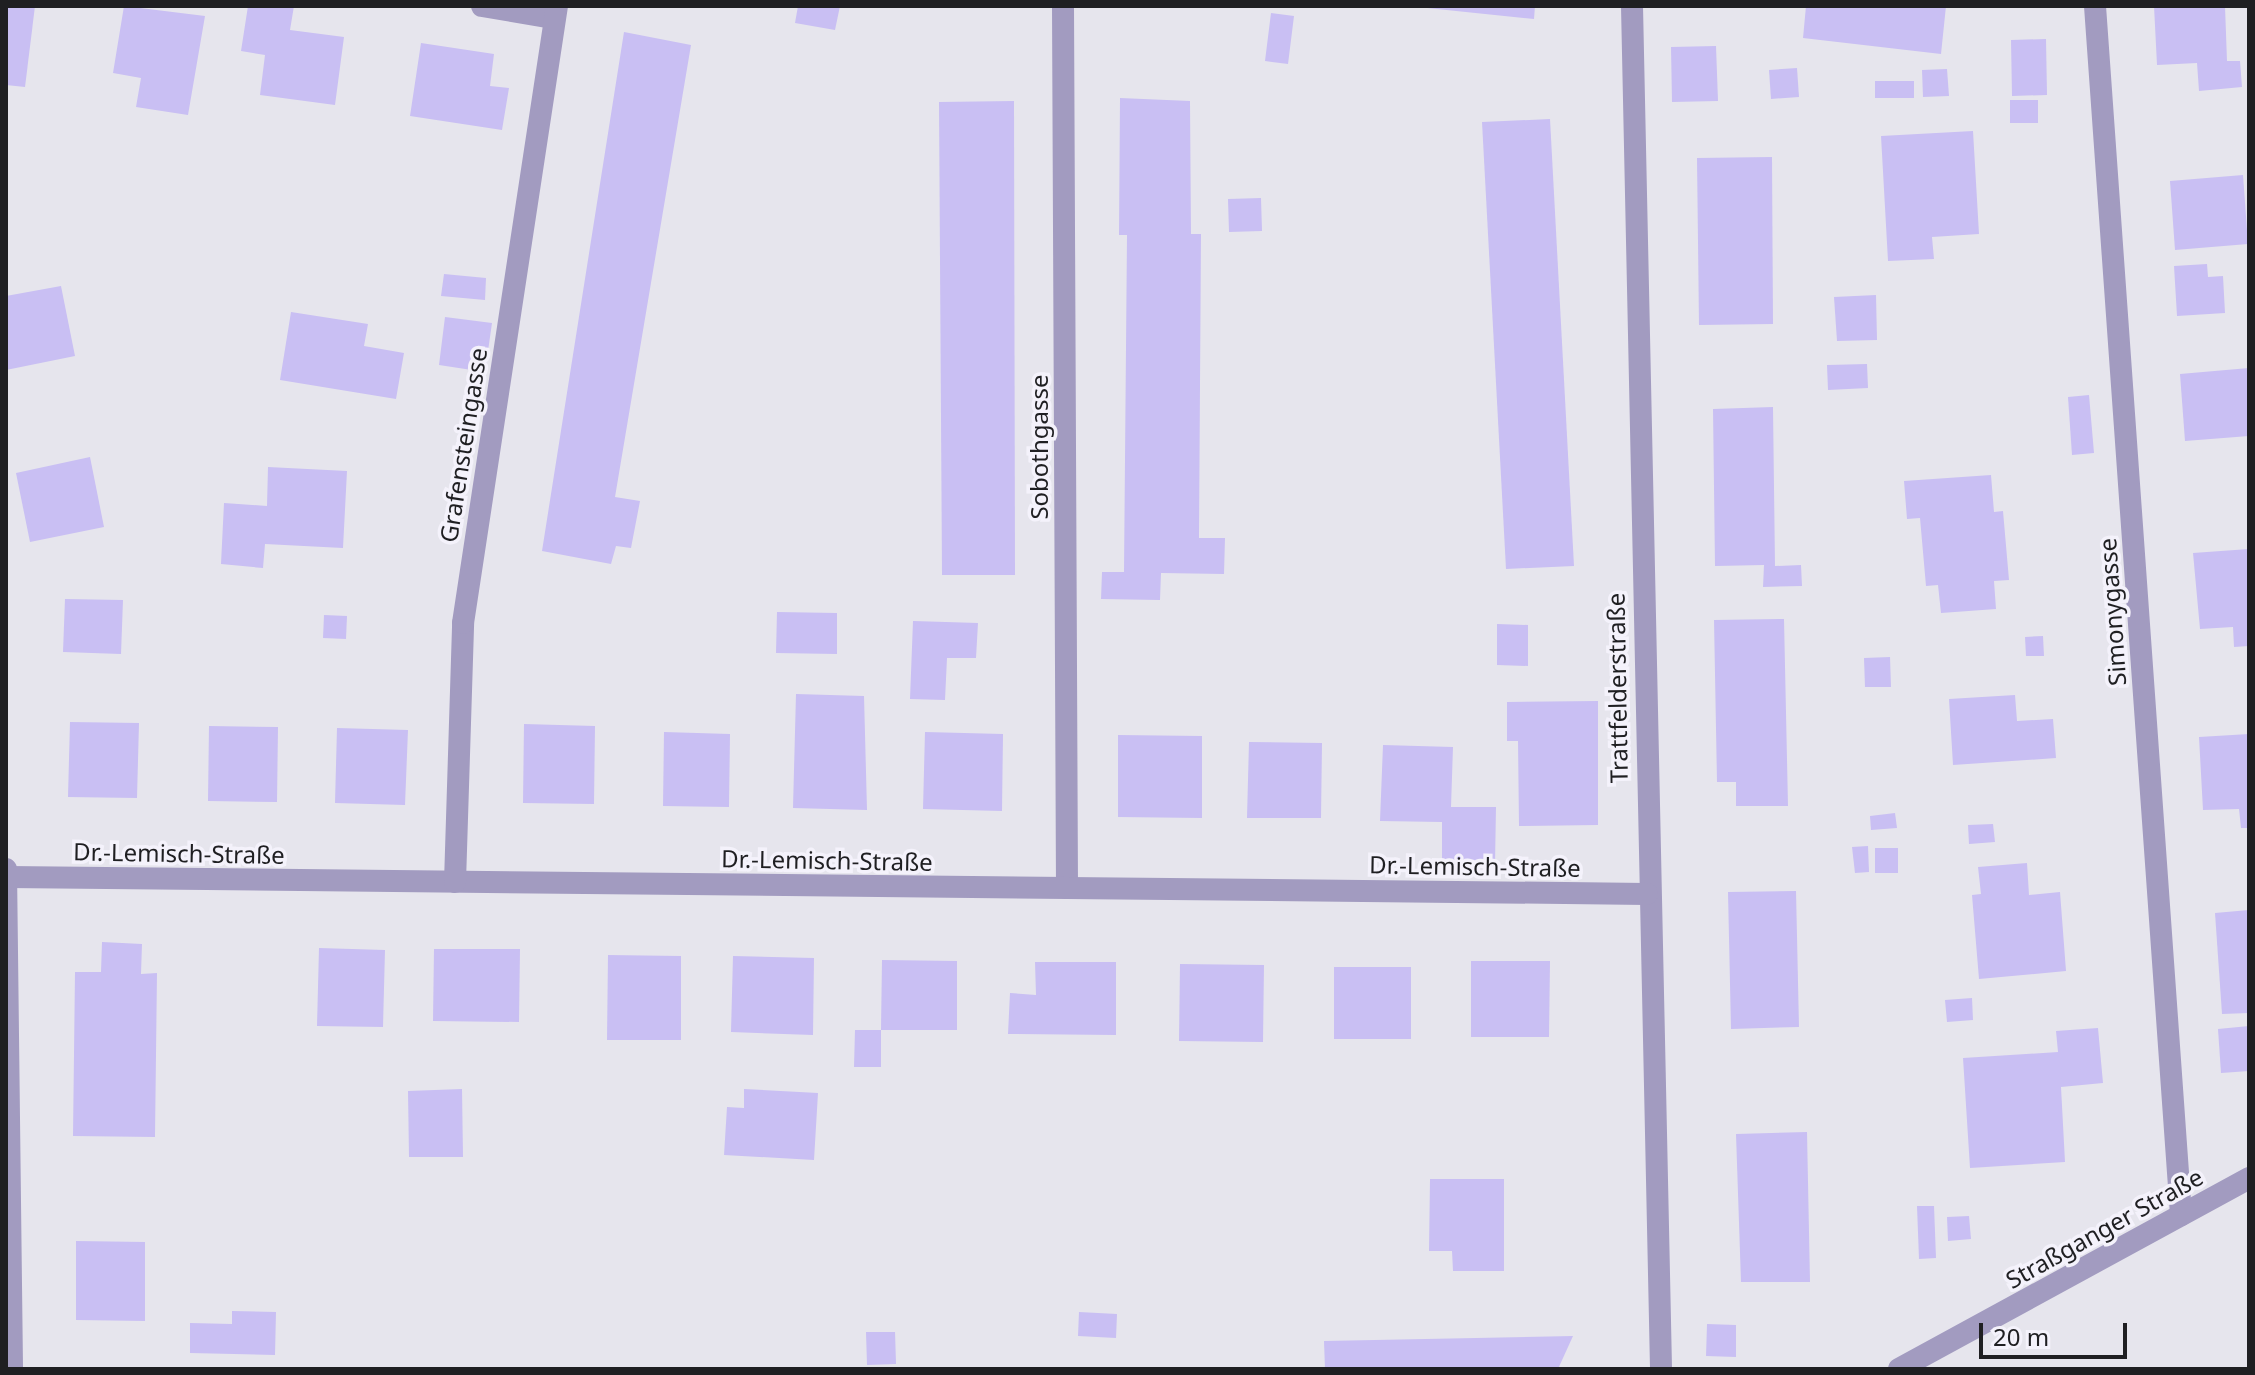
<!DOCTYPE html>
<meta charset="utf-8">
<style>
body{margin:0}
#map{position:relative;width:2255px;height:1375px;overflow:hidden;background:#e6e5ed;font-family:"Noto Sans",sans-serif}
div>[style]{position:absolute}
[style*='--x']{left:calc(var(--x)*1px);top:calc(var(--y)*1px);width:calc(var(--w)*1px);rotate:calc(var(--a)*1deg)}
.building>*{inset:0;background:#c9bff3}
.minor>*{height:22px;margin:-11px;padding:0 11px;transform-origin:11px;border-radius:11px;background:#a29bc0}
.tertiary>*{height:22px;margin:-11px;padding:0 11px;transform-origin:11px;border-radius:11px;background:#a29bc0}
span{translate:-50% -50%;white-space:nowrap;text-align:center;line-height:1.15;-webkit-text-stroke:7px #f4f2fb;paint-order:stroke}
.street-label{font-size:24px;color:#1f1f22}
.frame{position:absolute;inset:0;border:8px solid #1f1f22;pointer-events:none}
.scale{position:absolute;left:1979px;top:1323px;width:148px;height:36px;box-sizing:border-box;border:4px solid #1f1f22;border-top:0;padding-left:10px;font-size:24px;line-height:28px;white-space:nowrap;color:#1f1f22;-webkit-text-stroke:6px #f4f2fb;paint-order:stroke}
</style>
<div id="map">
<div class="building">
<i style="clip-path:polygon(6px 6px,35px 6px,25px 87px,6px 85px)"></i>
<i style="clip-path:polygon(124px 6px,205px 16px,188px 115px,136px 107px,141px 78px,113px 73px)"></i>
<i style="clip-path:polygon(248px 6px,294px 6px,290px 30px,344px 37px,335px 105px,260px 95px,265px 55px,241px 51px)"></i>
<i style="clip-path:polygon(798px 6px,840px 6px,835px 30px,795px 23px)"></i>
<i style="clip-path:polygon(1408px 6px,1535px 6px,1534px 19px)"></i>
<i style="clip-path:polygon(1806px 6px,1946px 6px,1941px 54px,1803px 38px)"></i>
<i style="clip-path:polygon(2154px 6px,2225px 6px,2227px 61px,2240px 61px,2242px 87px,2199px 91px,2197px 63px,2157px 65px)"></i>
<i style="clip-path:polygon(1271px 13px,1294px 16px,1288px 64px,1265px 61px)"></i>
<i style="clip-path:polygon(624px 32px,691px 45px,615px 497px,640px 501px,631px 548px,616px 546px,611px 564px,542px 551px)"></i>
<i style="clip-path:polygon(2046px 39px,2047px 95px,2012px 96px,2011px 40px)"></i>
<i style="clip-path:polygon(421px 43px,494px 54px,490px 86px,509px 88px,502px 130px,410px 116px)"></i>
<i style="clip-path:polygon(1716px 46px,1718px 101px,1672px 102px,1671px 47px)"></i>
<i style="clip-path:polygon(1797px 68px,1799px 97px,1771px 99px,1769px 70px)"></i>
<i style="clip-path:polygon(1947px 69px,1949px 96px,1923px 97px,1922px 70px)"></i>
<i style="clip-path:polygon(1875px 81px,1914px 81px,1914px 98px,1875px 98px)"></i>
<i style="clip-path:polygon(1120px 98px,1190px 101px,1191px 234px,1201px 234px,1199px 538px,1225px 538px,1224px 574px,1161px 573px,1160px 600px,1101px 599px,1102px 572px,1124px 572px,1127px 235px,1119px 235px)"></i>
<i style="clip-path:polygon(2010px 100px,2038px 100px,2038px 123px,2010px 123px)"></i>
<i style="clip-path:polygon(1014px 101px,1015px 575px,942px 575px,939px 102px)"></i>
<i style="clip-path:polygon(1550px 119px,1574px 566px,1506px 569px,1482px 122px)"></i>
<i style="clip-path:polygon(1973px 131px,1979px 234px,1932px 237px,1934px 259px,1888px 261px,1881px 136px)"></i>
<i style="clip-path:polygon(1772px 157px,1773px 324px,1699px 325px,1697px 158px)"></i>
<i style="clip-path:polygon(2243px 175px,2248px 244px,2175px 250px,2170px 181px)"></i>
<i style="clip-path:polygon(1261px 198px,1262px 231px,1229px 232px,1228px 199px)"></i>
<i style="clip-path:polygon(2207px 264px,2208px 277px,2223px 276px,2225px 313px,2177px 316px,2174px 266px)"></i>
<i style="clip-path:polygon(444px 274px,486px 278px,485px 300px,441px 296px)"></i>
<i style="clip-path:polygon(61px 286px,75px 356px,6px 370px,6px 296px)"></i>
<i style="clip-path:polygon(1876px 295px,1877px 340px,1837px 341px,1834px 297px)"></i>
<i style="clip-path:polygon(291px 312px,368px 324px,364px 346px,404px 353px,396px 399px,280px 380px)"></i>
<i style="clip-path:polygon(445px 317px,492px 323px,485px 372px,439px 365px)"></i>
<i style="clip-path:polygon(1867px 364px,1868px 388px,1828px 390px,1827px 365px)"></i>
<i style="clip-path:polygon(2249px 368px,2249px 436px,2185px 441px,2180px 374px)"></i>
<i style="clip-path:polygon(2089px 395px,2094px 453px,2072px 455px,2068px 397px)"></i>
<i style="clip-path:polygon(1773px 407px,1775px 566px,1801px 565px,1802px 586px,1763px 587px,1764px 565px,1715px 566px,1713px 409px)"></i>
<i style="clip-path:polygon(90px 457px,104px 527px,30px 542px,16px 473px)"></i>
<i style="clip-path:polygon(268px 467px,347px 471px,343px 548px,265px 544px,263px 568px,221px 564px,224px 503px,267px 506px)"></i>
<i style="clip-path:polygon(1991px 475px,1994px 512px,2003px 511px,2009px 580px,1994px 581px,1996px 609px,1941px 613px,1938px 585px,1926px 586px,1920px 518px,1907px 519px,1904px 481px)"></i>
<i style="clip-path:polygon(2249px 549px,2249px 646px,2234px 647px,2233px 627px,2200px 629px,2193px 553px)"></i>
<i style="clip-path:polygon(65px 599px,123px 600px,121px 654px,63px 652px)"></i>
<i style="clip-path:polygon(777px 612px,837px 613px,837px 654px,776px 653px)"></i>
<i style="clip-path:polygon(324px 615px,347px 616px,346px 639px,323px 638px)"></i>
<i style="clip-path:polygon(1784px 619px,1788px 806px,1736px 806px,1736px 782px,1717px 782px,1714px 620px)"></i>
<i style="clip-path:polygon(913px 621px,978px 623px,976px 658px,947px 658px,945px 700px,910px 699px)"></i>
<i style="clip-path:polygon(1497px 624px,1528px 625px,1528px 666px,1497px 665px)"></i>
<i style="clip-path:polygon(2043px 636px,2044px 656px,2026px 656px,2025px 637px)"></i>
<i style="clip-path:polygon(1890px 657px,1891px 687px,1865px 687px,1864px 658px)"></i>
<i style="clip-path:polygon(796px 694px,864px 696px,867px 810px,793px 808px)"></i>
<i style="clip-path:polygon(2015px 695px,2017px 721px,2053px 719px,2056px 758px,1953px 765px,1949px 699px)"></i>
<i style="clip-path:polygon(1598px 701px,1598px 825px,1519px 826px,1518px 741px,1507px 741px,1507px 702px)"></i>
<i style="clip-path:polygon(70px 722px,139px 723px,137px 798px,68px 797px)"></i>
<i style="clip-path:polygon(524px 724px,595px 726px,594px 804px,523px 803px)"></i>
<i style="clip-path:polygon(209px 726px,278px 727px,277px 802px,208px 801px)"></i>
<i style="clip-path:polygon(337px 728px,408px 730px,405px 805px,335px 803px)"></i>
<i style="clip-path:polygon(664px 732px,730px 734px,729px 807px,663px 806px)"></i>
<i style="clip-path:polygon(925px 732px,1003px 734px,1002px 811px,923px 809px)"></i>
<i style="clip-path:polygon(2249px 734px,2249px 828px,2241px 828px,2239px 809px,2203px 810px,2199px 737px)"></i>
<i style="clip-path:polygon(1118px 735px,1202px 736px,1202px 818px,1118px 817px)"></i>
<i style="clip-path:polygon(1249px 742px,1322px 743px,1321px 818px,1247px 818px)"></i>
<i style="clip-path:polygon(1383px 745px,1453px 747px,1451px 807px,1496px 807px,1495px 864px,1442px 865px,1442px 822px,1380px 821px)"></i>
<i style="clip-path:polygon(1895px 813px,1897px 828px,1871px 830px,1870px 816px)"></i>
<i style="clip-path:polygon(1993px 824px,1995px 842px,1969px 844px,1968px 825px)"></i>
<i style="clip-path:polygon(1868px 846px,1869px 872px,1855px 873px,1852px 847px)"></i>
<i style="clip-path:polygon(1875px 848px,1898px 848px,1898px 873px,1875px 873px)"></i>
<i style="clip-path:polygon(2027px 863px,2029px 895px,2060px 892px,2066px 971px,1979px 979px,1972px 895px,1981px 894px,1978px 867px)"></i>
<i style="clip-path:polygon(1796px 891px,1799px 1027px,1731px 1029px,1728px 892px)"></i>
<i style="clip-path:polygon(2249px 910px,2249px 1013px,2222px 1014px,2215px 913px)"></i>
<i style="clip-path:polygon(102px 942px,142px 944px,141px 974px,157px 973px,155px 1137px,73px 1136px,75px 972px,101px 972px)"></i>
<i style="clip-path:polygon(319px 948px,385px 950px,383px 1027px,317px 1026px)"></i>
<i style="clip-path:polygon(434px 949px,520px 949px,519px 1022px,433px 1021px)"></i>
<i style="clip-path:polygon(608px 955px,681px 956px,681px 1040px,607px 1040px)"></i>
<i style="clip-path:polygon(733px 956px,814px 958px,813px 1035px,731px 1032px)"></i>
<i style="clip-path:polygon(882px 960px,957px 961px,957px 1030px,881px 1030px)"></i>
<i style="clip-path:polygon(1471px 961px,1550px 961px,1549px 1037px,1471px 1037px)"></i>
<i style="clip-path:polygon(1035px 962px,1116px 962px,1116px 1035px,1008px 1034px,1010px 993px,1036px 995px)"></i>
<i style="clip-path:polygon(1180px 964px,1264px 965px,1263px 1042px,1179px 1041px)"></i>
<i style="clip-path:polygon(1334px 967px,1411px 967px,1411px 1039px,1334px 1039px)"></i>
<i style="clip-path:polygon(1972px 998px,1973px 1020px,1947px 1022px,1945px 1000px)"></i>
<i style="clip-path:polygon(2249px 1026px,2249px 1071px,2221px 1073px,2218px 1029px)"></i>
<i style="clip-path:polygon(2098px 1028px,2103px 1083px,2061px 1087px,2065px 1162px,1970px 1168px,1963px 1058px,2058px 1052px,2056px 1031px)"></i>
<i style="clip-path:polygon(855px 1030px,881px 1030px,881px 1067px,854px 1067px)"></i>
<i style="clip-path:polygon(462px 1089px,463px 1157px,409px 1157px,408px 1091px)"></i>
<i style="clip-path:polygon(744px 1089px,818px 1093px,814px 1160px,724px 1155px,727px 1107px,744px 1108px)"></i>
<i style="clip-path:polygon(1807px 1132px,1810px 1282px,1741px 1282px,1736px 1134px)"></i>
<i style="clip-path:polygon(1430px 1179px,1504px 1179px,1504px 1271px,1453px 1271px,1452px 1251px,1429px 1251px)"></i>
<i style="clip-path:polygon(1917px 1206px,1934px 1206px,1936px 1258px,1919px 1259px)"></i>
<i style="clip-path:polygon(1969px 1216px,1971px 1239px,1948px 1241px,1947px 1217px)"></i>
<i style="clip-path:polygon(76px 1241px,145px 1242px,145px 1321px,76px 1320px)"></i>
<i style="clip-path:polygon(232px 1311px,276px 1312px,275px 1355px,190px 1353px,190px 1323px,232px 1324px)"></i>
<i style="clip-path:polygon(1079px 1312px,1117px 1314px,1116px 1338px,1078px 1336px)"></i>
<i style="clip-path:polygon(1707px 1324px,1736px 1325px,1736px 1357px,1706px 1356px)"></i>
<i style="clip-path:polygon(866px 1332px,895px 1332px,896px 1364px,867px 1365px)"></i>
<i style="clip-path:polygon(1573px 1336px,1558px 1369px,1325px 1369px,1324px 1341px)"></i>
</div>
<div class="minor">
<i style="--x:482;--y:6;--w:73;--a:9.5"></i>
<i style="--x:1063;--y:6;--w:882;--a:89.74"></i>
<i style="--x:1632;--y:6;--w:1363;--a:88.78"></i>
<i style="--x:2095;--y:6;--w:1212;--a:85.93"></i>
<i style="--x:6;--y:869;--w:500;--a:89.31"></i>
<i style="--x:7;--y:877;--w:1640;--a:0.59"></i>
<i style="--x:455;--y:882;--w:259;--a:-88.2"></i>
<i style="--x:463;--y:623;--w:624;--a:-81.34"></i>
</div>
<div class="tertiary">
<i style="--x:1899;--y:1369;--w:399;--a:-28.6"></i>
</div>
<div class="street-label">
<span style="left:463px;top:445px;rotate:-81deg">Grafensteingasse</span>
<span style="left:1039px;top:447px;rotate:-90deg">Sobothgasse</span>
<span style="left:2112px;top:612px;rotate:-94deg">Simonygasse</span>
<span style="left:1617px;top:688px;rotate:-91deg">Trattfelderstraße</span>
<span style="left:179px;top:853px;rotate:1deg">Dr.-Lemisch-Straße</span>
<span style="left:827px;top:860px;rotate:1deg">Dr.-Lemisch-Straße</span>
<span style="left:1475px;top:866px;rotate:1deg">Dr.-Lemisch-Straße</span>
<span style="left:2104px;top:1228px;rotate:-29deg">Straßganger Straße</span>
</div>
<div class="frame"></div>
<div class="scale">20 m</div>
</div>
